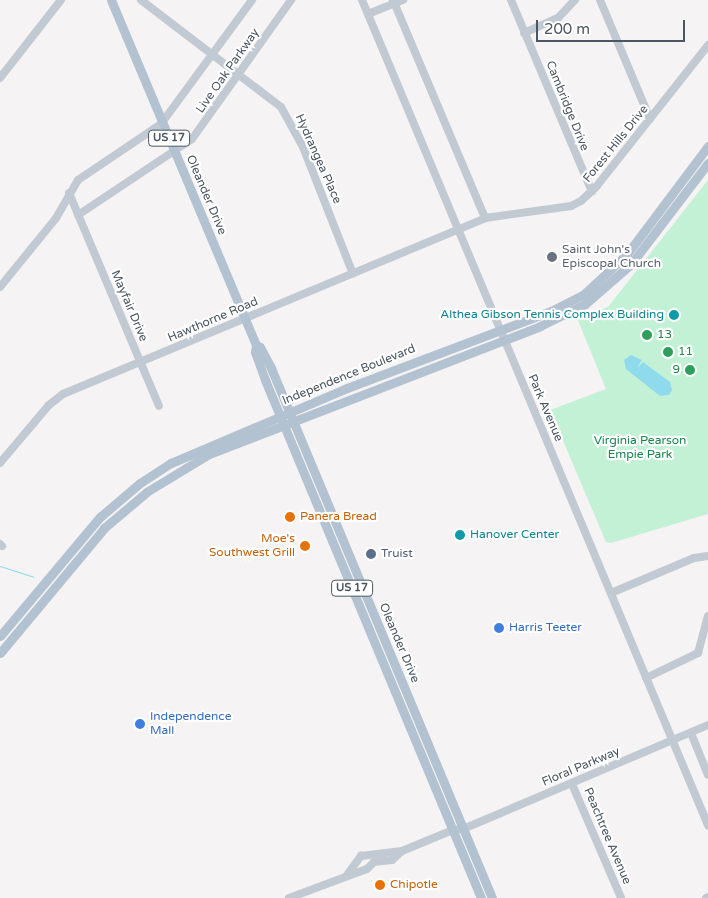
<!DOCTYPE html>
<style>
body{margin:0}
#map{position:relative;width:708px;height:898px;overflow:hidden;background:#f5f3f3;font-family:"Varela Round",sans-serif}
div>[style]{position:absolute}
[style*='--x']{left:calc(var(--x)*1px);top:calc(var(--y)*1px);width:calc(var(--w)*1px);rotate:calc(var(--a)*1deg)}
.green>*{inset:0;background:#c3f1d5}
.water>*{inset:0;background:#90daee}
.stream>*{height:1px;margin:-0.5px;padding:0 0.5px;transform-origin:0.5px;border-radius:0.5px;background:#90daee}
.minor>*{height:8px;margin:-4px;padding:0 4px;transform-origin:4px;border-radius:4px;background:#c1cad2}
.major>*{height:9px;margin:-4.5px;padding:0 4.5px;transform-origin:4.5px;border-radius:4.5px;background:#b3c2d1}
.dots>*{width:14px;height:14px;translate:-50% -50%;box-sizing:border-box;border:2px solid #fff;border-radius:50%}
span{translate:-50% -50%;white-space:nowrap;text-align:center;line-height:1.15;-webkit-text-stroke:4.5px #fff;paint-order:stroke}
.shield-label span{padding:1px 4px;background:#fff;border:1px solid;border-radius:4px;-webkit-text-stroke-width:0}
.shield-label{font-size:11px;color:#4a5661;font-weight:700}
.street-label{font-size:12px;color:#4a5661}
.worship-label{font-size:12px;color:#5b616d}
.left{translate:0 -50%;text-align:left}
.culture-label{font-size:12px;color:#0d838f}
.right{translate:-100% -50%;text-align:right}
.leisure-label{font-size:12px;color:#27864d}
.park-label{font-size:12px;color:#17864f}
.food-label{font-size:12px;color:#c56008}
.service-label{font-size:12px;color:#4e5e75}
.shop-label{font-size:12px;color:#366cbe}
.scale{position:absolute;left:536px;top:20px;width:149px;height:22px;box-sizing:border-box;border:2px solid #4a5661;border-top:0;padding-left:6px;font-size:15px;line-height:18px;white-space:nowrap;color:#4a5661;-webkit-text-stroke:4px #fff;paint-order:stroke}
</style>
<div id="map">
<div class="green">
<i style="clip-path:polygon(708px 180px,708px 514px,611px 543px,606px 542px,550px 410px,606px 389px,577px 318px,608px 307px)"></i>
</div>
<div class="water">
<i style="clip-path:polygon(631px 355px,642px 360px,637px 368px,643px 362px,670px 382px,672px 390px,669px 395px,660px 396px,626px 369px,624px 360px)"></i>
</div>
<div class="stream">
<i style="--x:0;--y:566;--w:35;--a:18"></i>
</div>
<div class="minor">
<i style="--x:141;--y:0;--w:176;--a:37.4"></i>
<i style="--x:281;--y:107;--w:46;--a:61.2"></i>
<i style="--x:303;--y:147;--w:136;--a:68.5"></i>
<i style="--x:362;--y:0;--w:895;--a:67.25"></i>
<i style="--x:393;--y:0;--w:237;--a:67.1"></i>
<i style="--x:511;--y:0;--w:208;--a:67.1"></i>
<i style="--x:600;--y:0;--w:129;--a:67.2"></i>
<i style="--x:368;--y:14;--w:38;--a:-22"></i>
<i style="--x:524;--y:33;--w:37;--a:-24"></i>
<i style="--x:558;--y:18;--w:25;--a:-47"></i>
<i style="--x:0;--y:78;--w:99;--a:-52"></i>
<i style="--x:69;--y:193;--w:231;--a:67.1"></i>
<i style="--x:78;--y:215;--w:137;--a:-33.7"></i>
<i style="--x:192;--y:139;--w:171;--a:-54.5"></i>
<i style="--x:0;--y:287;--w:89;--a:-50.9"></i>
<i style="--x:56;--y:218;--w:44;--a:-59.9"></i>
<i style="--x:78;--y:180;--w:100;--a:-34"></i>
<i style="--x:161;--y:124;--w:154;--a:-53.7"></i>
<i style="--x:0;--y:463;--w:76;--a:-49.8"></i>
<i style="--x:49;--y:405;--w:18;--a:-38"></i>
<i style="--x:63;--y:394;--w:457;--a:-22.6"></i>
<i style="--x:485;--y:218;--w:87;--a:-7.9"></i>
<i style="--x:571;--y:206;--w:11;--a:-27"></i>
<i style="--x:581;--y:201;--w:21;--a:-43"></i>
<i style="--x:596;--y:187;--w:181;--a:-51.7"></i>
<i style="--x:0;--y:544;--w:3;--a:45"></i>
<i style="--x:611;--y:593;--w:90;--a:-22.9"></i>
<i style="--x:694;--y:558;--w:14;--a:-8"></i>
<i style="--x:646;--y:678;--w:58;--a:-25.7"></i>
<i style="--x:698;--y:653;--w:38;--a:-75"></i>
<i style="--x:691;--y:733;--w:45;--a:68"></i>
<i style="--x:572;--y:784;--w:124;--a:66.7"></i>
<i style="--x:347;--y:875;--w:24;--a:-54"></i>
<i style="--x:361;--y:856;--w:41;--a:-7"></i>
<i style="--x:402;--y:851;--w:55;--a:-22.4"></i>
<i style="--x:453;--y:830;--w:10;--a:-6"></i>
<i style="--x:463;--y:829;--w:266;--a:-23"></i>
<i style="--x:289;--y:898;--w:83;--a:-20.4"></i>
<i style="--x:367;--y:869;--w:10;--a:-45"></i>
<i style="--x:374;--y:862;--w:18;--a:-6"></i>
<i style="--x:392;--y:860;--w:13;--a:-42"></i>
<i style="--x:706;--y:898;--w:2;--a:-27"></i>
</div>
<div class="major">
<i style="--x:111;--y:0;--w:374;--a:67.2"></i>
<i style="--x:256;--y:345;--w:7;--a:98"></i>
<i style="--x:255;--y:352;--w:30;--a:70"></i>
<i style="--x:265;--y:380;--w:561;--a:67.36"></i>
<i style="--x:256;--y:345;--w:4;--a:27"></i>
<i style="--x:260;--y:347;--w:24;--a:62"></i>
<i style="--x:271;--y:368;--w:574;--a:67.36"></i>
<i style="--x:0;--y:636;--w:155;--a:-50"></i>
<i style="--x:100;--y:517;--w:52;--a:-40.4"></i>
<i style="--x:140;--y:483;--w:37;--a:-33"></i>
<i style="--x:171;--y:463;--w:191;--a:-23.1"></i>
<i style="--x:347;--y:388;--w:218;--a:-20.7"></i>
<i style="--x:551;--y:311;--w:37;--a:-27"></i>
<i style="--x:584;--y:294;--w:59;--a:-42.9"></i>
<i style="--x:627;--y:254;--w:135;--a:-53.1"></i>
<i style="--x:0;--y:653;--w:163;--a:-50.2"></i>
<i style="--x:104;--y:528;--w:57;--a:-40.1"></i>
<i style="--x:148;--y:491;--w:71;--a:-31.2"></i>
<i style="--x:209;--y:454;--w:355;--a:-21.1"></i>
<i style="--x:540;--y:326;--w:50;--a:-26.1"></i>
<i style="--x:585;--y:304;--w:61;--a:-41"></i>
<i style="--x:631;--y:264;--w:127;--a:-52.7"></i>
</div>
<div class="dots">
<i style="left:552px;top:257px;background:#6b7280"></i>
<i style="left:674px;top:315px;background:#0f9aa8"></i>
<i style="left:647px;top:335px;background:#2e9e5b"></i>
<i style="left:668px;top:352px;background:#2e9e5b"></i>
<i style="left:690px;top:370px;background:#2e9e5b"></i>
<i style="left:290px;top:517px;background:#e8710a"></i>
<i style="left:460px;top:535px;background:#0f9aa8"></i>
<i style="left:305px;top:546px;background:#e8710a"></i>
<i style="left:371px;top:554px;background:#5c6f8a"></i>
<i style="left:499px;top:628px;background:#3f7fe0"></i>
<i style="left:140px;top:724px;background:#3f7fe0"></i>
<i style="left:380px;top:885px;background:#e8710a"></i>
</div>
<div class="shield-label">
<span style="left:169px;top:138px">US 17</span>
<span style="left:352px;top:588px">US 17</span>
</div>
<div class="street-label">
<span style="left:228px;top:71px;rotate:-55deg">Live Oak Parkway</span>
<span style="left:567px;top:106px;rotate:68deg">Cambridge Drive</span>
<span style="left:616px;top:144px;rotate:-51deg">Forest Hills Drive</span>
<span style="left:318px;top:159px;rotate:66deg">Hydrangea Place</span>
<span style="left:206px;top:195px;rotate:67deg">Oleander Drive</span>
<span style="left:129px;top:306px;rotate:67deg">Mayfair Drive</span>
<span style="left:213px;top:320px;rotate:-23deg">Hawthorne Road</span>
<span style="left:349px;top:375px;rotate:-22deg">Independence Boulevard</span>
<span style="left:545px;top:408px;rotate:67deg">Park Avenue</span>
<span style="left:399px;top:643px;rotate:67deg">Oleander Drive</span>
<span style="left:581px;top:767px;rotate:-23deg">Floral Parkway</span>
<span style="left:607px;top:836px;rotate:67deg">Peachtree Avenue</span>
</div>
<div class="worship-label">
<span class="left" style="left:562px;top:257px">Saint John's<br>Episcopal Church</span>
</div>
<div class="culture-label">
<span class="right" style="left:664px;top:315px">Althea Gibson Tennis Complex Building</span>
<span class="left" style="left:470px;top:535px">Hanover Center</span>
</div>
<div class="leisure-label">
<span class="left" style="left:657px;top:335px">13</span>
<span class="left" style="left:678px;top:352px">11</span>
<span class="right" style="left:680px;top:370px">9</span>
</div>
<div class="park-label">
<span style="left:640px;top:448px">Virginia Pearson<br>Empie Park</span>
</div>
<div class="food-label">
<span class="left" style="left:300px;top:517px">Panera Bread</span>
<span class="right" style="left:295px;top:546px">Moe's<br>Southwest Grill</span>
<span class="left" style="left:390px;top:885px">Chipotle</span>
</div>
<div class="service-label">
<span class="left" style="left:381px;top:554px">Truist</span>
</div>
<div class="shop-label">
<span class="left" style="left:509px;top:628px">Harris Teeter</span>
<span class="left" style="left:150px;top:724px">Independence<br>Mall</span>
</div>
<div class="scale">200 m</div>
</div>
